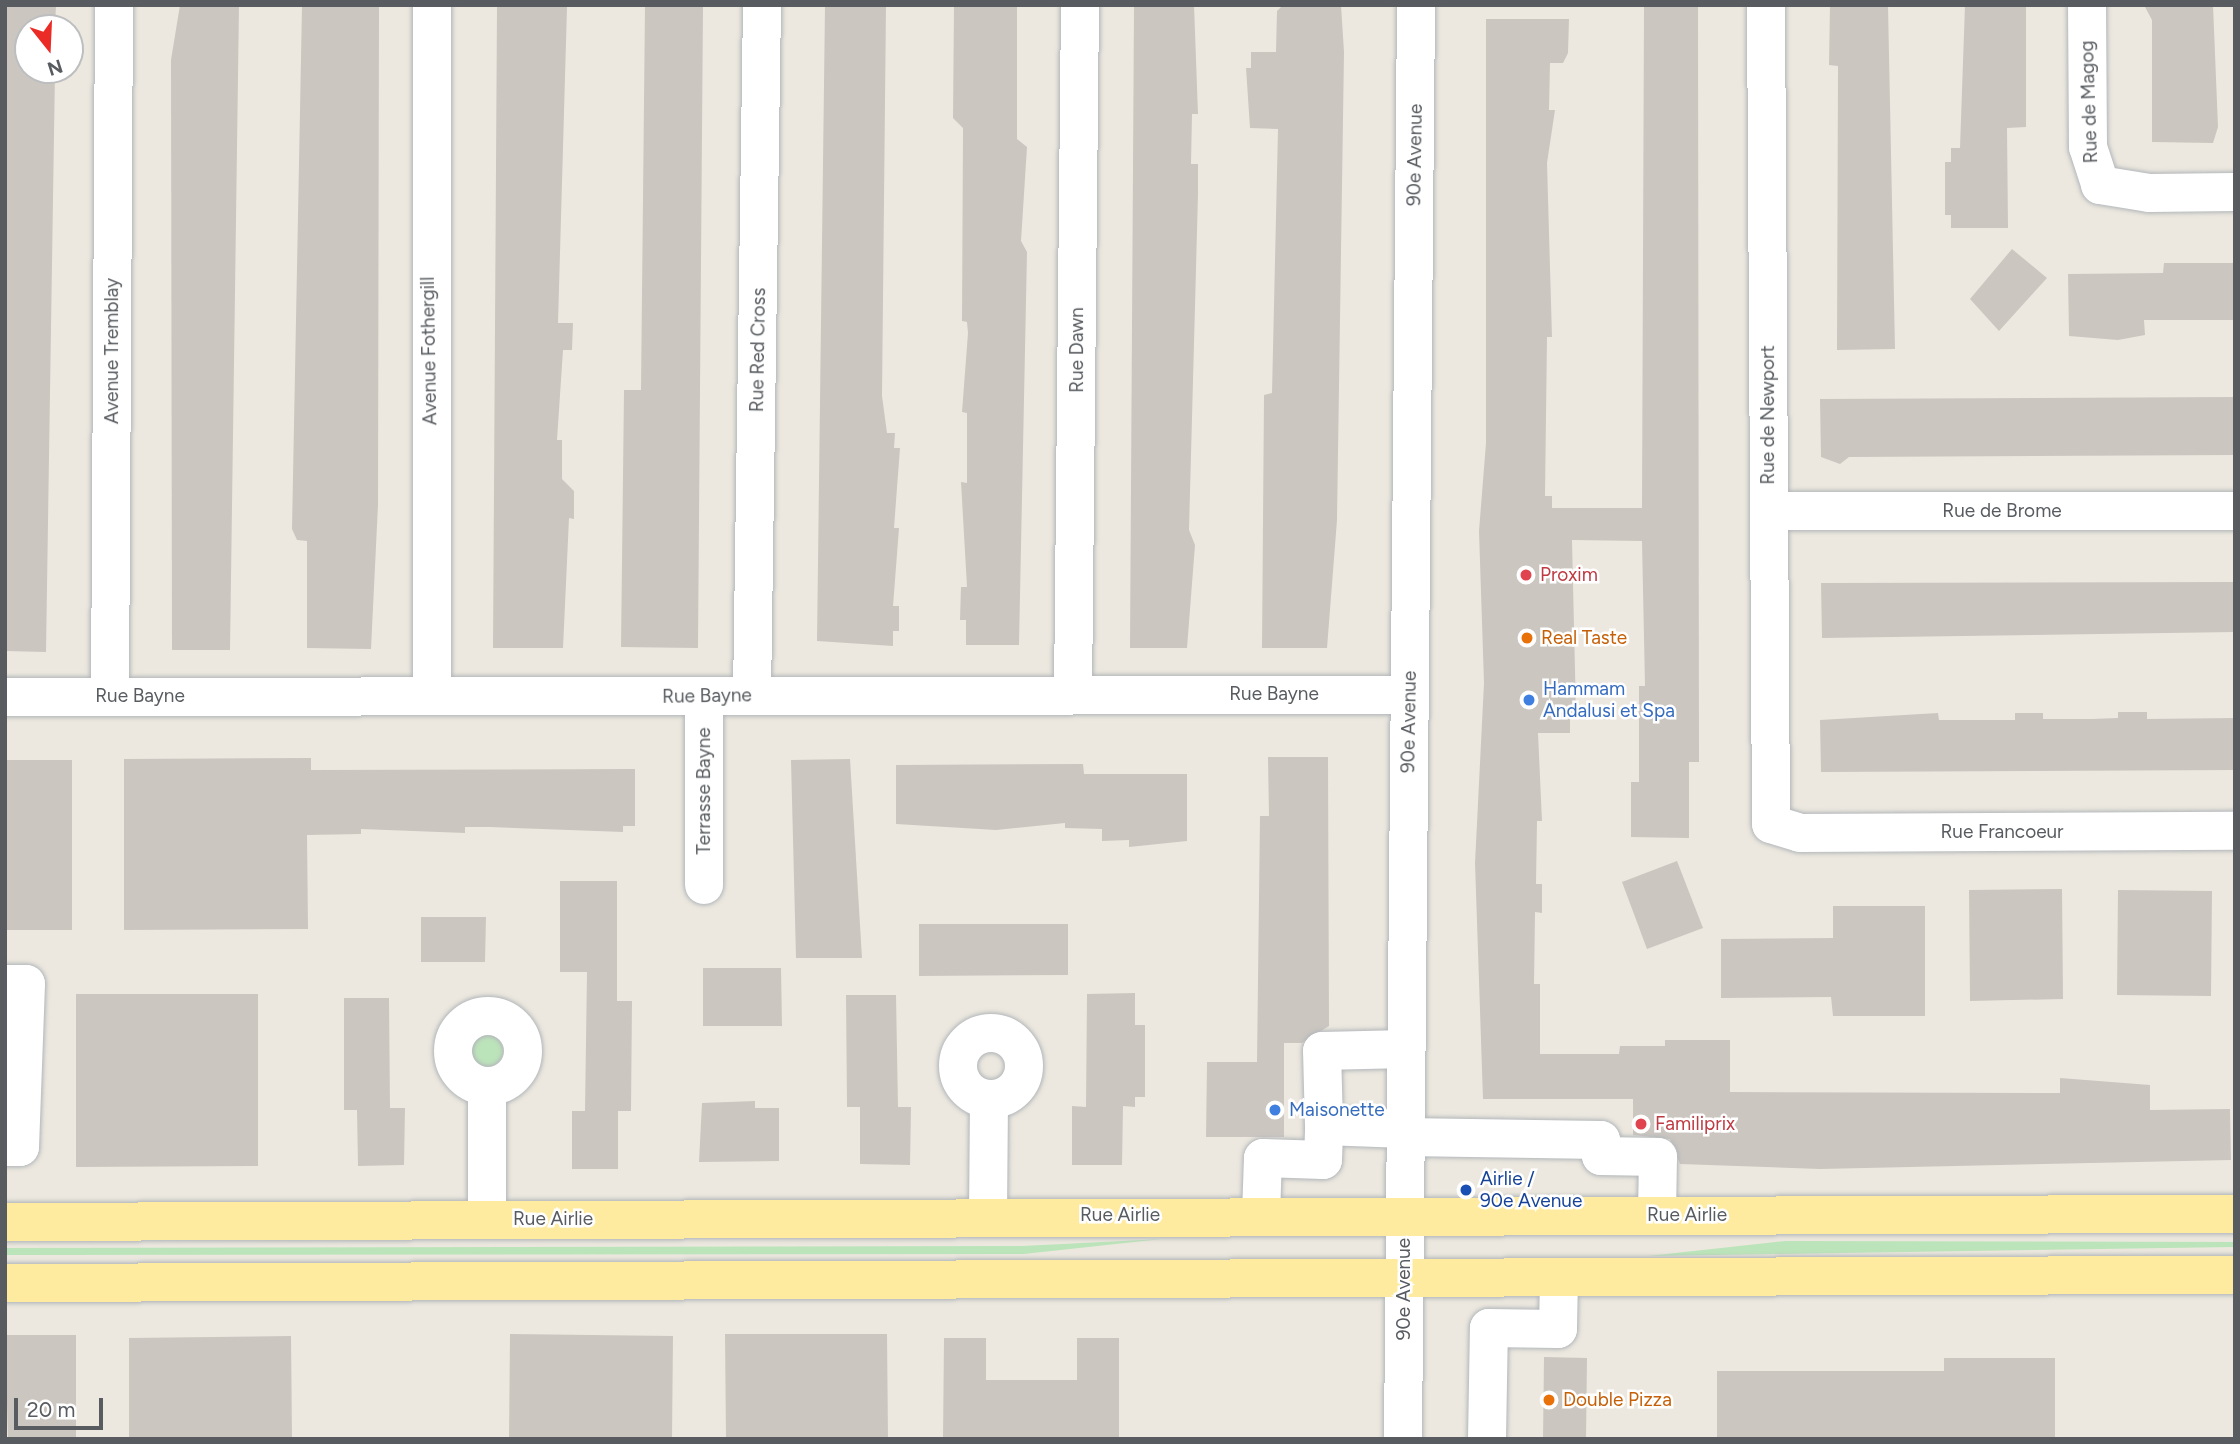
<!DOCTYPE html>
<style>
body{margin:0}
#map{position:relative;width:2240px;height:1444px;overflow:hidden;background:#ece8df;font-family:Figtree,sans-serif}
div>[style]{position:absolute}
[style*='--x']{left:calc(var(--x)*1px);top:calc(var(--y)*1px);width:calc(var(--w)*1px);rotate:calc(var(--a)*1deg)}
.green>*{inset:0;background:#bce4ba}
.round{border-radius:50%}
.building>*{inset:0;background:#cbc6c0}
.roads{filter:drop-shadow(0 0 2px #b2b6ba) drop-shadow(0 0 2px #b2b6ba)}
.minor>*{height:38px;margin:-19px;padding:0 19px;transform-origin:19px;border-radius:19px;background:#fff}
.minor>.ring{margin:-19px;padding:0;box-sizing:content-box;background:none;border:38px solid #fff;border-radius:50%}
.major>*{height:38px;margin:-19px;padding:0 19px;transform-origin:19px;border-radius:19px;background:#ffeba0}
.dots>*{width:19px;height:19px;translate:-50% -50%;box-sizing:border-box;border:4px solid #fff;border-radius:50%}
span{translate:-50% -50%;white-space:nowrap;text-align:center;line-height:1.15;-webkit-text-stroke:5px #fff;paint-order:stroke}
.street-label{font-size:19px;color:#585c60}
.health-label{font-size:19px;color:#be3a42}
.left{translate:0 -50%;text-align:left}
.food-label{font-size:19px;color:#c56008}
.shop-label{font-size:19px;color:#366cbe}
.transit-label{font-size:19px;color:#164399}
.frame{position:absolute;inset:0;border:7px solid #585c60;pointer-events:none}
.north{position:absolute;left:14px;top:14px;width:70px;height:70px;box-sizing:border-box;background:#fff;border:2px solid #bcbebf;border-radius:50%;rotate:162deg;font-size:19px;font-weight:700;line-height:28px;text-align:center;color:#585c60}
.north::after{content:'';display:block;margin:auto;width:24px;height:32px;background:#eb2b26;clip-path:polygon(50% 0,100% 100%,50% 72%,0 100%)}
.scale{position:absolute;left:14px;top:1398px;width:89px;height:32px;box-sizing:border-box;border:4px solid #585c60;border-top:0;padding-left:9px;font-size:21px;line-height:24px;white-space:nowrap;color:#585c60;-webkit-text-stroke:5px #fff;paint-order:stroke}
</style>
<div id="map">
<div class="green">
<i class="round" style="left:471px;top:1035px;width:32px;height:32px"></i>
<i style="clip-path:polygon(1162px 1239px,1024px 1254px,5px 1255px,5px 1248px,1022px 1246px)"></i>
<i style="clip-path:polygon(1785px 1241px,2235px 1242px,2235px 1247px,1648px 1256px)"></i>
</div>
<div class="building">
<i style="clip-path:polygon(5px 5px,56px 5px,55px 28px,28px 28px,28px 70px,55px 70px,46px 652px,5px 651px)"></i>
<i style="clip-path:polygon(180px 5px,239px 5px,230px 650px,172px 650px,171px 60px)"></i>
<i style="clip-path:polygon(497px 5px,567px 7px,558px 323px,573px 323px,572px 350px,563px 350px,557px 440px,562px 440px,562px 479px,574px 491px,574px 519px,569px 518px,563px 648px,493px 648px)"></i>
<i style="clip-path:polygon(645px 5px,703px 5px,698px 648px,621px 647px,624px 390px,641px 390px)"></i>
<i style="clip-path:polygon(825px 5px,886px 5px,882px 396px,887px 433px,895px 433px,894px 448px,900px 448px,894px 528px,899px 528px,893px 606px,899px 606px,899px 631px,893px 631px,893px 646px,817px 641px)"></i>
<i style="clip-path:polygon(954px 5px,1017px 5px,1017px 139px,1027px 147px,1021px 241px,1027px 252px,1019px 645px,966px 645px,966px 620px,960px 620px,961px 587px,967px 587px,961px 482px,967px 483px,967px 413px,962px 412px,968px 333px,967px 322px,962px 321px,963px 128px,953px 118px)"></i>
<i style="clip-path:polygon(1134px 5px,1194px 5px,1198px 114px,1192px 114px,1191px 164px,1198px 164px,1198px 194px,1189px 530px,1195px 545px,1187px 648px,1130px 648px)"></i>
<i style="clip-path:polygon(1283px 5px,1341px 5px,1344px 52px,1337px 520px,1327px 648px,1262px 648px,1264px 395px,1272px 393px,1278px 129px,1250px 128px,1246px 68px,1251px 68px,1251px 52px,1276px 52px,1277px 11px)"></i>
<i style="clip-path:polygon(1644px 5px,1698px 5px,1699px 762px,1689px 762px,1689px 838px,1631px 837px,1631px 782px,1639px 782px,1639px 686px,1645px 686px,1642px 541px,1572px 540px,1576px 714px,1570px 714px,1570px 733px,1538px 733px,1542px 821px,1537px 821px,1536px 884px,1542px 884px,1542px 913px,1535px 912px,1534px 984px,1540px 984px,1540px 1054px,1619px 1054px,1620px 1046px,1665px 1046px,1665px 1040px,1730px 1040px,1730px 1092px,2060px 1093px,2060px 1078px,2150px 1085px,2150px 1110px,2230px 1109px,2231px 1160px,1820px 1169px,1680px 1164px,1670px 1139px,1633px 1135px,1633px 1099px,1483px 1099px,1475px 863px,1484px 683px,1479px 531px,1486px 443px,1486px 19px,1569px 19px,1568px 53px,1563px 63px,1550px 63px,1549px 110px,1555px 110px,1547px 163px,1552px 337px,1547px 337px,1545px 496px,1552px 496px,1552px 508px,1642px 508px)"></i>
<i style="clip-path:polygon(1830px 5px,1888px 5px,1895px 349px,1837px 350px,1838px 66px,1829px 65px)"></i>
<i style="clip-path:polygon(1965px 5px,2026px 5px,2026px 127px,2007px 128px,2008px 228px,1951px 228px,1951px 215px,1945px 215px,1945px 162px,1951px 162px,1951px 148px,1960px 148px)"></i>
<i style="clip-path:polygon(2144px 5px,2213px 5px,2218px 127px,2213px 143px,2152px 142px,2152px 20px)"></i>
<i style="clip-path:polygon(302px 6px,379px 6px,378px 505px,371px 649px,307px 648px,307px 541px,297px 540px,292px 529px)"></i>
<i style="clip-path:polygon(2012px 249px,2047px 278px,1999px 331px,1970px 299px)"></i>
<i style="clip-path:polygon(2164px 263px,2235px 263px,2235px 320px,2144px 320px,2145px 335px,2118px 340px,2069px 336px,2068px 274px,2163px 273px)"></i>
<i style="clip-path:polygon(2235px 397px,2235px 455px,1849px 457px,1840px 464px,1821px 457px,1820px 399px)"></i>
<i style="clip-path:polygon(2235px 582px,2235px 632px,1822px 638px,1821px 583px)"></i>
<i style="clip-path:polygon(2118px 712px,2147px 712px,2147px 719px,2235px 718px,2235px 770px,1821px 772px,1820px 720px,1938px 713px,1939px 720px,2015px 720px,2015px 713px,2043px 713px,2043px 719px,2092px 719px,2118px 718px)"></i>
<i style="clip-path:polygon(1268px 757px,1328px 757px,1329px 1026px,1302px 1043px,1284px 1043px,1284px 1137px,1206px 1137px,1207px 1062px,1257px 1062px,1260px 816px,1269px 816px)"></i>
<i style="clip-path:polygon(311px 758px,311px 770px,635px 769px,635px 826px,623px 826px,623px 832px,490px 827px,465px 827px,465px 833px,361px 829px,361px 834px,307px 835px,308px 929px,124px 930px,124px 759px)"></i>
<i style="clip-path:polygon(850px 759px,862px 958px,796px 958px,791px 760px)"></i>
<i style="clip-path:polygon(5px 760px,72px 760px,72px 930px,5px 930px)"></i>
<i style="clip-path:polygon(1083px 764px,1084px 774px,1187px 774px,1187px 841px,1129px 847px,1129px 840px,1102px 841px,1102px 829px,1065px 828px,1065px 823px,996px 830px,896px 824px,896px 765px)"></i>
<i style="clip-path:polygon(1677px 861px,1703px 928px,1647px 949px,1622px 882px)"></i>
<i style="clip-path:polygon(560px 881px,617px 881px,617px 1001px,632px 1001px,631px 1111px,618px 1111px,618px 1169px,572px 1169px,572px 1111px,585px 1111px,587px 972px,560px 972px)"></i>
<i style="clip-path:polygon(2062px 889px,2063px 999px,1970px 1001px,1969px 890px)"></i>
<i style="clip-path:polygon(2118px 890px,2212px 891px,2211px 996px,2117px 995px)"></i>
<i style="clip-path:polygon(1833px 906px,1925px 906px,1925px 1016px,1833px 1016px,1831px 997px,1721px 998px,1721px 939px,1833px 938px)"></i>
<i style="clip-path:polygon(421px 917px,486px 917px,485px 962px,421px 962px)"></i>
<i style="clip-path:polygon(919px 924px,1068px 924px,1068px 975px,919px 976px)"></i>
<i style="clip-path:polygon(703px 968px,781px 968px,782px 1026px,703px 1026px)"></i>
<i style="clip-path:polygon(1135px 993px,1135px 1025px,1145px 1025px,1145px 1097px,1135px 1097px,1135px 1107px,1123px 1106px,1122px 1165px,1072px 1165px,1072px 1106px,1086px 1107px,1087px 994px)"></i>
<i style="clip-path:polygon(76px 994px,258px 994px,258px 1166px,76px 1167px)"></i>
<i style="clip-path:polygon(846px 995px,896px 995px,898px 1107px,911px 1107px,910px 1165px,860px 1164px,860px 1107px,847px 1107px)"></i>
<i style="clip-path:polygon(344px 998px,389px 998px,390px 1108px,405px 1108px,404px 1165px,358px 1166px,357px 1110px,344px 1110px)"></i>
<i style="clip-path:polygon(755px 1101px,755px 1108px,779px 1108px,779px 1161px,699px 1162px,702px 1103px)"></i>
<i style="clip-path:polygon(510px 1334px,673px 1336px,672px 1439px,509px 1439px)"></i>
<i style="clip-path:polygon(725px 1334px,887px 1334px,888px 1439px,726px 1439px)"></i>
<i style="clip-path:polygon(5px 1335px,76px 1335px,76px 1439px,8px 1439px)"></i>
<i style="clip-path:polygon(291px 1336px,292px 1439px,129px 1439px,129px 1338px)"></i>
<i style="clip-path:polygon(944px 1338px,986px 1338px,986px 1380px,1077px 1380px,1077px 1338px,1119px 1338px,1119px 1439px,943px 1439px)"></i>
<i style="clip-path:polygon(1544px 1357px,1587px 1358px,1586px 1439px,1543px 1439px)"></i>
<i style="clip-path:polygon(1944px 1358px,2055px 1358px,2055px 1439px,1717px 1439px,1717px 1371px,1944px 1371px)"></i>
</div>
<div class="roads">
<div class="minor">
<i style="--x:1766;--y:5;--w:819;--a:89.65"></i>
<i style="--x:1771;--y:824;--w:30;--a:17"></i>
<i style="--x:1800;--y:833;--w:435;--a:-0.3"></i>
<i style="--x:2087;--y:5;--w:142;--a:89.6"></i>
<i style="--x:2088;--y:147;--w:40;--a:72"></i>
<i style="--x:2100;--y:185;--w:50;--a:9.3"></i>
<i style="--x:2149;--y:193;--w:86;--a:-0.7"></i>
<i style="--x:1769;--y:511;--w:466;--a:0"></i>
<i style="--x:752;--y:695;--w:690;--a:-89.17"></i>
<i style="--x:1073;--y:695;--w:690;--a:-89.42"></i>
<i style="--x:110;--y:696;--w:691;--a:-89.67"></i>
<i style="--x:432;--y:696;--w:691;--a:-90"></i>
<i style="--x:5;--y:697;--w:1404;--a:-0.08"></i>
<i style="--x:704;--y:697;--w:188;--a:90"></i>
<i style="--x:5;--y:984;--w:21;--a:0"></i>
<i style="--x:26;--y:984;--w:163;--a:92.1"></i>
<i style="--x:20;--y:1147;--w:15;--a:180"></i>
<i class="ring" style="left:453px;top:1016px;width:32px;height:32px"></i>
<i class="ring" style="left:958px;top:1033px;width:28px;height:28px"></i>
<i style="--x:487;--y:1086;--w:133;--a:90"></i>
<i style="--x:1324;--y:1126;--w:75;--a:-91.5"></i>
<i style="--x:1322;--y:1051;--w:84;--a:-1.4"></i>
<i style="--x:1405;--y:1137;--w:196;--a:0.9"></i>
<i style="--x:1601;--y:1140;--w:16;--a:90"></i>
<i style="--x:1601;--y:1156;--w:57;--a:1"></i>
<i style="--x:1658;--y:1157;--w:58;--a:91"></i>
<i style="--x:1261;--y:1215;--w:57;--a:-88"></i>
<i style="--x:1263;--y:1158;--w:60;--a:1.9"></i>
<i style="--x:1323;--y:1160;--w:34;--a:-88"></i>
<i style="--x:1324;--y:1126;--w:81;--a:2.1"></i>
<i style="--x:988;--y:1216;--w:117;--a:-89.5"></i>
<i style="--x:1403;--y:1439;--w:1434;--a:-89.48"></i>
<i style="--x:1487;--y:1439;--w:111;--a:-89"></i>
<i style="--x:1489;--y:1328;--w:69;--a:0.8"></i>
<i style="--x:1558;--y:1329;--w:50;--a:-88.9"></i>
</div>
<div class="major">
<i style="--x:5;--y:1222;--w:2230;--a:-0.21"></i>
<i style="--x:5;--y:1283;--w:2230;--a:-0.21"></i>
</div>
</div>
<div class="dots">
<i style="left:1526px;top:575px;background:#e0444e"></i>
<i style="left:1527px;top:638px;background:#e8710a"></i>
<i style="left:1529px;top:700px;background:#3f7fe0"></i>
<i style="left:1275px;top:1110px;background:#3f7fe0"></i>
<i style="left:1641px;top:1124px;background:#e0444e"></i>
<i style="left:1466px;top:1190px;background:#1a4fb4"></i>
<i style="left:1549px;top:1400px;background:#e8710a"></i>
</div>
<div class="street-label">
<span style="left:2089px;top:102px;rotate:-92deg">Rue de Magog</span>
<span style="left:1415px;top:155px;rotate:-89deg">90e Avenue</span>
<span style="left:758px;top:350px;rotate:-89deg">Rue Red Cross</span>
<span style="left:1077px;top:350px;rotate:-90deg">Rue Dawn</span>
<span style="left:112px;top:351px;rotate:-90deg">Avenue Tremblay</span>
<span style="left:429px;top:351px;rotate:-91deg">Avenue Fothergill</span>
<span style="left:1768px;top:415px;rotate:-90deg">Rue de Newport</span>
<span style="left:2002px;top:511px">Rue de Brome</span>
<span style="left:1274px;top:694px">Rue Bayne</span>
<span style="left:140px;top:696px">Rue Bayne</span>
<span style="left:707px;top:696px;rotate:-1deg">Rue Bayne</span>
<span style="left:1409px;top:722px;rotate:-89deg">90e Avenue</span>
<span style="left:704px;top:791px;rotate:-90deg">Terrasse Bayne</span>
<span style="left:2002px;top:832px">Rue Francoeur</span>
<span style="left:1120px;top:1215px">Rue Airlie</span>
<span style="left:1687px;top:1215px">Rue Airlie</span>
<span style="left:553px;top:1219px">Rue Airlie</span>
<span style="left:1404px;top:1289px;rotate:-90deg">90e Avenue</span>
</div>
<div class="health-label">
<span class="left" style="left:1540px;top:575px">Proxim</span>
<span class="left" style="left:1655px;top:1124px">Familiprix</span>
</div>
<div class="food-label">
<span class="left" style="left:1541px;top:638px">Real Taste</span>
<span class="left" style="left:1563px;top:1400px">Double Pizza</span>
</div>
<div class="shop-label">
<span class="left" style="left:1543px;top:700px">Hammam<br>Andalusi et Spa</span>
<span class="left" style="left:1289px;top:1110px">Maisonette</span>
</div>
<div class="transit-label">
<span class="left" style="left:1480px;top:1190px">Airlie /<br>90e Avenue</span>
</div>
<div class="frame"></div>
<div class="north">N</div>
<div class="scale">20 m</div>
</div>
